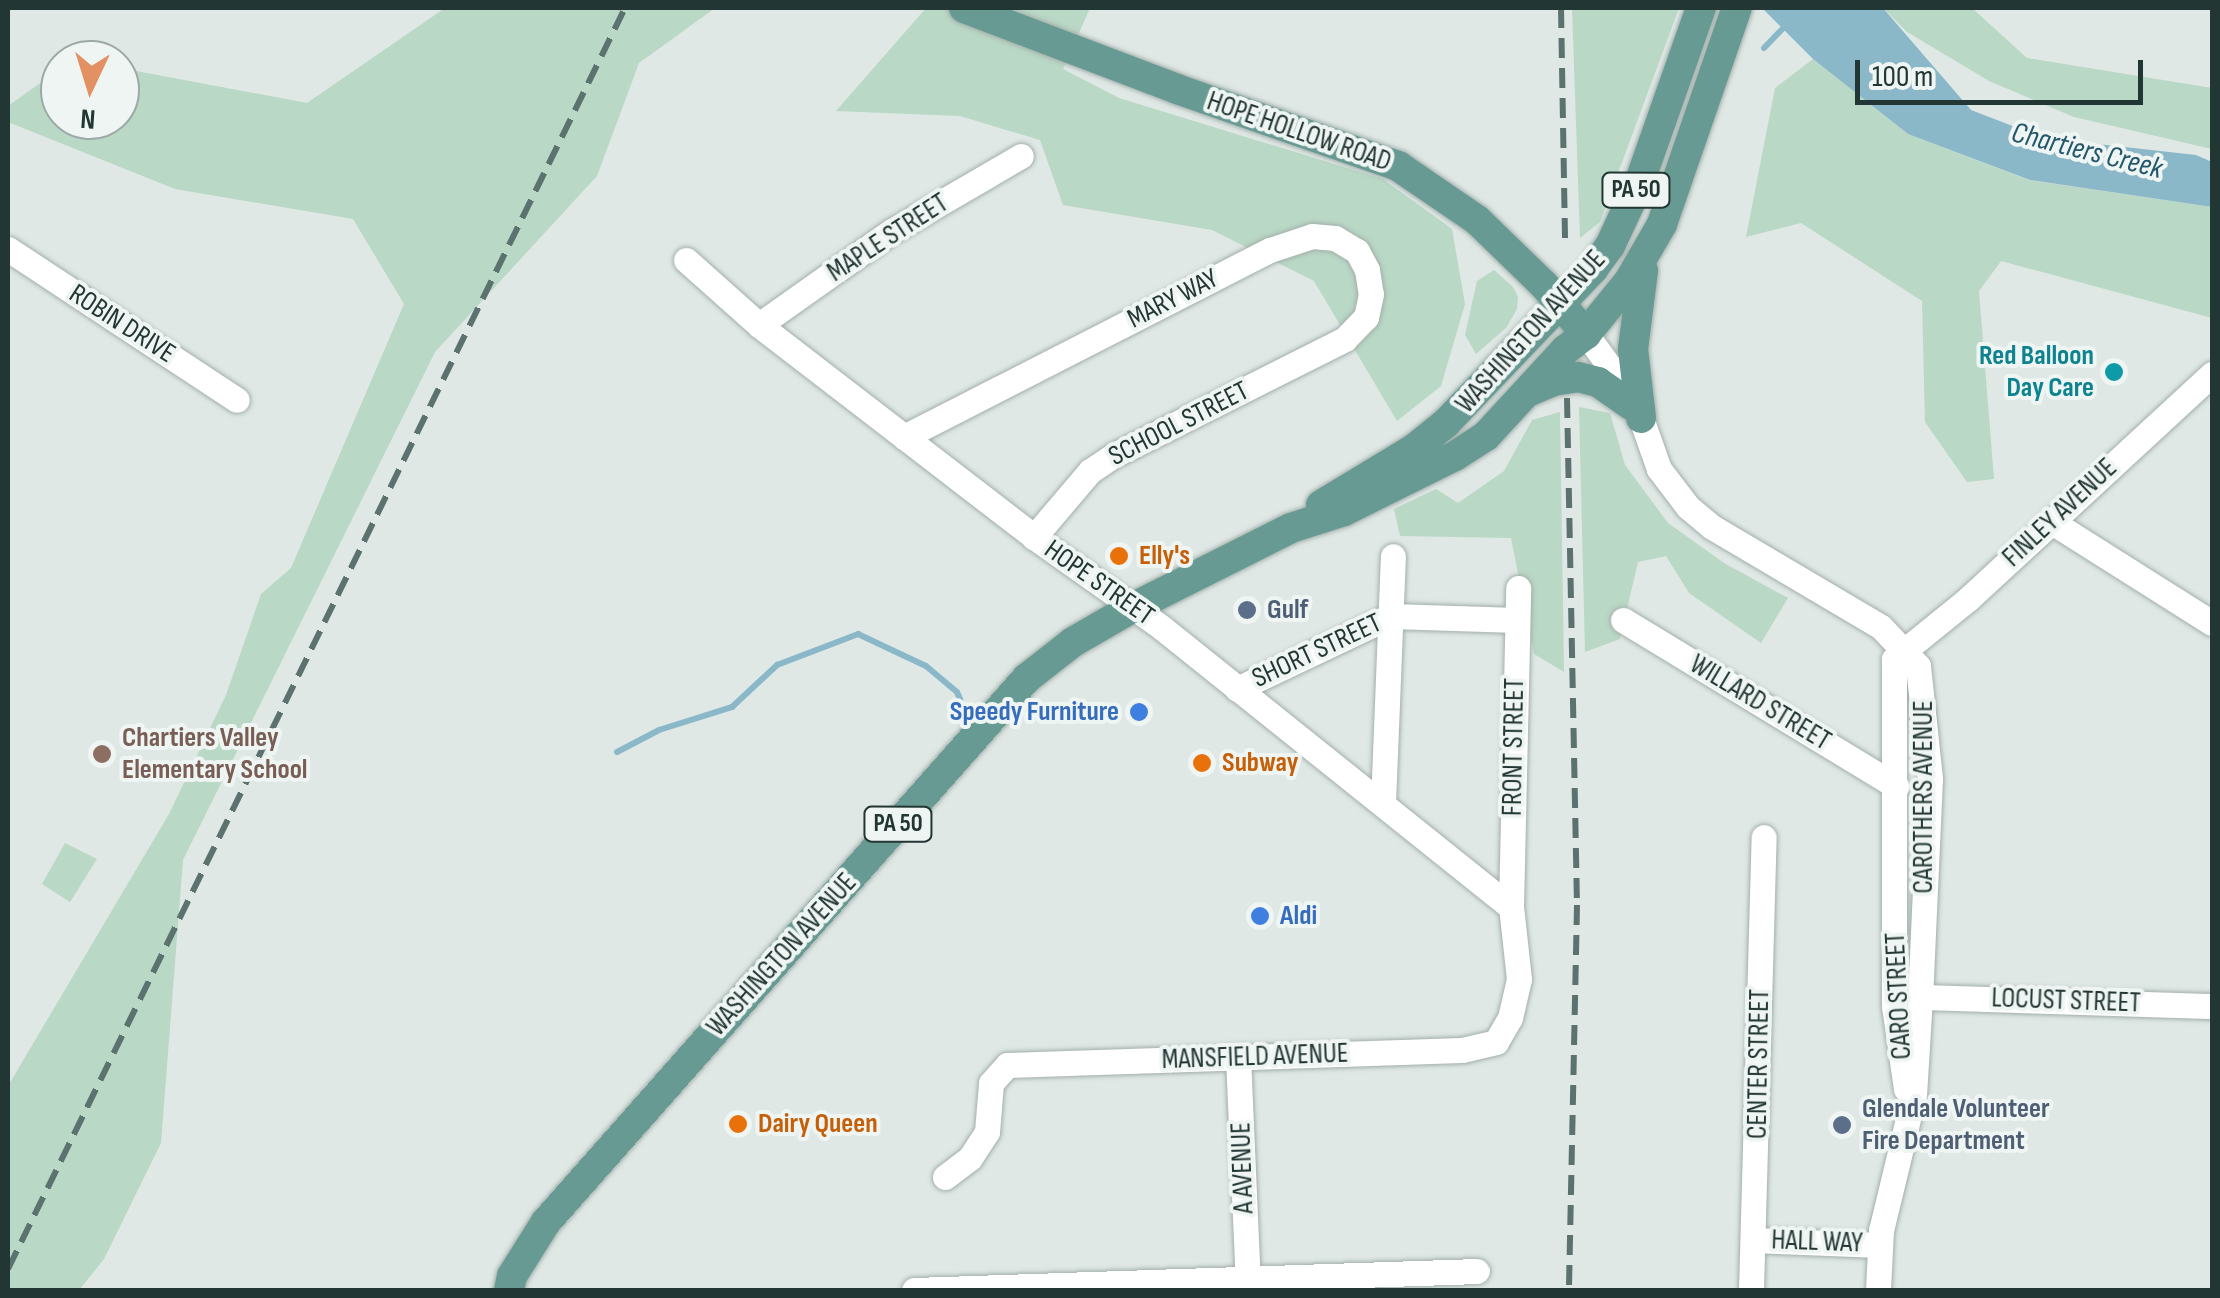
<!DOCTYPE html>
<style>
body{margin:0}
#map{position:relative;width:2220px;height:1298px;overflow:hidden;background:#dfe8e5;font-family:"Sofia Sans Condensed",sans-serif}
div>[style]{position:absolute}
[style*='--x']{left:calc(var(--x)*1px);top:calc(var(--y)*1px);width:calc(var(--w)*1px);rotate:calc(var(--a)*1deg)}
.green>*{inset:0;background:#b9d8c5}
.water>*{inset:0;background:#8bb8c9}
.stream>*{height:6px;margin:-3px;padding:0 3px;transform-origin:3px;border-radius:3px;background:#8bb8c9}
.roads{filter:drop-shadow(0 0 2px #a3afac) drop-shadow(0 0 2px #a3afac)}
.minor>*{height:25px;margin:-12.5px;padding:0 12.5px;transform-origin:12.5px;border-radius:12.5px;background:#fff}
.major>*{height:30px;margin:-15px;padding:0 15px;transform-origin:15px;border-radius:15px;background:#679a92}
.rail>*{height:6px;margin-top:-3px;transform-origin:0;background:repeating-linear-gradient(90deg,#5c726f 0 20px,transparent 0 30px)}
.dots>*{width:28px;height:28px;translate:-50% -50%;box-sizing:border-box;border:5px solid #eff5f3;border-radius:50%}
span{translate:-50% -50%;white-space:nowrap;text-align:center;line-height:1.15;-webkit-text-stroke:8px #eff5f3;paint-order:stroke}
.shield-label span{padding:2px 8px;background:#eff5f3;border:2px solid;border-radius:8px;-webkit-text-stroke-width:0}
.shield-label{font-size:25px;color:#223633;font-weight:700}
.street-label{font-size:28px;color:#223633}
.culture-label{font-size:28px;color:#0d838f;font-weight:700}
.right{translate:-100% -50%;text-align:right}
.food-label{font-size:28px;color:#c56008;font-weight:700}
.left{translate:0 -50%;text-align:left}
.service-label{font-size:28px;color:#4e5e75;font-weight:700}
.shop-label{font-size:28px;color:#366cbe;font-weight:700}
.education-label{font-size:28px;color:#785e54;font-weight:700}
.water-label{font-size:30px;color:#22576c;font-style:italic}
.frame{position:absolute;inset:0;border:10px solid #223633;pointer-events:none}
.north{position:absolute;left:40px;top:40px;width:100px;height:100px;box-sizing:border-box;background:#eff5f3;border:2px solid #9da9a6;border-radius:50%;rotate:184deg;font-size:28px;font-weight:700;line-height:40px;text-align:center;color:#223633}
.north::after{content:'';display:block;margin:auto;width:35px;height:45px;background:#e39062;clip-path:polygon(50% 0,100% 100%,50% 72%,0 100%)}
.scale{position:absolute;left:1855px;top:60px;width:288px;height:45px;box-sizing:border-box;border:5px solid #223633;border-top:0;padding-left:12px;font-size:30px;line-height:35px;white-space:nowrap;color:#223633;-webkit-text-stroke:8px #eff5f3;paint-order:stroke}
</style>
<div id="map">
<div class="green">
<i style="clip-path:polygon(445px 8px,715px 8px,639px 63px,597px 176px,435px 352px,183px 860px,161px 1143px,104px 1259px,79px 1290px,8px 1290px,8px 1086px,169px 814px,226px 695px,261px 594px,291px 568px,404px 304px,353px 219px,175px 189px,8px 122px,8px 106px,60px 69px,60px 120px,120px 120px,120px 68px,307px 103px)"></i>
<i style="clip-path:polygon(926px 8px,1090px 8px,1063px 69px,1119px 98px,1383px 179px,1452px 229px,1465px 304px,1441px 386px,1397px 421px,1314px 281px,1212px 230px,1063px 205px,1040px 140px,960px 116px,836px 111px)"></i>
<i style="clip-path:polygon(1572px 8px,1679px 8px,1600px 222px,1580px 238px)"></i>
<i style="clip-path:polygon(1883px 8px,1972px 8px,2027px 58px,2212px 88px,2212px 149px,2074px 117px,1989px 81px,1907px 32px)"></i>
<i style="clip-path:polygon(1813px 59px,1908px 134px,2029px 180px,2212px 207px,2212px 318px,2001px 261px,1979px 291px,1994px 479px,1967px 482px,1925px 422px,1922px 301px,1801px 223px,1746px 237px,1775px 88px)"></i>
<i style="clip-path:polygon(1494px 270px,1513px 287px,1518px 297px,1517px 309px,1506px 328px,1476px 354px,1465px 335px,1477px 281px)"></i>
<i style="clip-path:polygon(1579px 407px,1610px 413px,1625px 465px,1668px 523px,1724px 563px,1788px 598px,1761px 643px,1689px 593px,1666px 556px,1638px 562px,1620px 639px,1585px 652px)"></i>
<i style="clip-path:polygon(1560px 412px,1564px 672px,1534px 654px,1511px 538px,1400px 536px,1394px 509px,1436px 489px,1458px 503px,1504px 471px,1532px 420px)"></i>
<i style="clip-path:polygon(65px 843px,97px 859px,70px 902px,42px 884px)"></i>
</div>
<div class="water">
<i style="clip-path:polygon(1762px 8px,1883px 8px,1971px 110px,2044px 138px,2196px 155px,2212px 162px,2212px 207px,2030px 180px,1908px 134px,1813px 59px)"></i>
</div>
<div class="stream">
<i style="--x:1764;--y:48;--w:33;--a:-46"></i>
<i style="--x:617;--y:752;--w:47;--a:-27.6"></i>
<i style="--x:659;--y:730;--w:77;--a:-17.5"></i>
<i style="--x:732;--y:707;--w:62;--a:-43"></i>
<i style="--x:777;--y:665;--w:87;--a:-20.9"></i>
<i style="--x:858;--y:634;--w:75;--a:25.2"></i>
<i style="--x:926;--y:666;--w:40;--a:40"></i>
<i style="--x:957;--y:692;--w:8;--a:67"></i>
</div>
<div class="roads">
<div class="minor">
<i style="--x:8;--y:249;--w:274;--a:33.4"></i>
<i style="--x:686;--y:260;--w:98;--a:41.7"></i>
<i style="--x:759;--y:325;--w:347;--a:37.6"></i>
<i style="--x:1034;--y:537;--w:156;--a:35.3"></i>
<i style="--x:1161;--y:627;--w:448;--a:38.7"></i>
<i style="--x:759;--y:325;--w:163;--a:-35.3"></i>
<i style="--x:892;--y:231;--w:149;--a:-30.2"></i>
<i style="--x:1586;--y:334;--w:58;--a:54.1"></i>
<i style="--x:1620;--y:381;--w:43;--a:60.4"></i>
<i style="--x:1641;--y:418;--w:54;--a:70.6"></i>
<i style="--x:1659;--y:469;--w:48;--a:52.7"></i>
<i style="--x:1688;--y:507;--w:31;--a:40"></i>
<i style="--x:1712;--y:527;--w:196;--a:30.6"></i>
<i style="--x:1881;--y:627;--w:54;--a:46.5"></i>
<i style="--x:1918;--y:666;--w:114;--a:83.9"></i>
<i style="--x:1930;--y:779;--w:218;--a:92.6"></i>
<i style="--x:1920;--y:997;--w:97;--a:93.5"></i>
<i style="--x:1914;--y:1094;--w:140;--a:103.6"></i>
<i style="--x:1881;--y:1230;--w:60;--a:92.9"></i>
<i style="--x:904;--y:437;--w:411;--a:-27.1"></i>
<i style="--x:1270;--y:250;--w:44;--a:-18.4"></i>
<i style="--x:1312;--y:236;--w:23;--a:5"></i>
<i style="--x:1335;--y:238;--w:26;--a:31"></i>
<i style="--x:1357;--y:251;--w:21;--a:62"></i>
<i style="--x:1367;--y:270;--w:24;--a:81"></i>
<i style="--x:1371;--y:294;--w:24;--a:102"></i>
<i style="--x:1366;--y:317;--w:30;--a:134"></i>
<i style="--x:1345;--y:339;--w:258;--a:153.3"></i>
<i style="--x:1114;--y:455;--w:29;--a:146"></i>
<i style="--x:1090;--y:471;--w:87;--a:130.3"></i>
<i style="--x:2052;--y:522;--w:189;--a:32.3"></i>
<i style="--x:1623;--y:620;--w:320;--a:31.3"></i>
<i style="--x:1237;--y:689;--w:170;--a:-25.4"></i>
<i style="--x:1391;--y:616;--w:126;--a:1.8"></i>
<i style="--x:1383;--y:803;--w:247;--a:-87.7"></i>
<i style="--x:1920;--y:997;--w:292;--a:1.8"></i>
<i style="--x:1238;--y:1057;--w:233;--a:87.5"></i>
<i style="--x:1906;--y:1089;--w:84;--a:-98.2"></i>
<i style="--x:1894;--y:1006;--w:347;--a:-90"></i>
<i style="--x:1894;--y:659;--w:95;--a:-39"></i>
<i style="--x:1968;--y:599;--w:332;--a:-42.7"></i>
<i style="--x:945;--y:1177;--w:31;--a:-37"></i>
<i style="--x:970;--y:1158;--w:31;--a:-57"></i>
<i style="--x:987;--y:1132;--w:49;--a:-85.3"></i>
<i style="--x:991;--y:1083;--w:24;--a:-48"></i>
<i style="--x:1007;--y:1065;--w:455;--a:-1.9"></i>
<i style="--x:1462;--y:1050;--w:35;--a:-13"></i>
<i style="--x:1496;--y:1042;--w:28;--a:-60"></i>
<i style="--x:1510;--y:1018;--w:40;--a:-77"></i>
<i style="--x:1519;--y:979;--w:72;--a:-96.3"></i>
<i style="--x:1511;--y:907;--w:319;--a:-88.7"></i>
<i style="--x:1753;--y:1240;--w:127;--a:2.3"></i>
<i style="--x:914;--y:1290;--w:563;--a:-1.93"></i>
<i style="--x:1751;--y:1290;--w:453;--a:-88.4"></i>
</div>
<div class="major">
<i style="--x:964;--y:8;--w:228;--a:20.8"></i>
<i style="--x:1177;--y:89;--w:234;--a:19.2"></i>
<i style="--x:1398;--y:166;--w:96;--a:34.4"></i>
<i style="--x:1477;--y:220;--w:93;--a:44.1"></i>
<i style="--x:1544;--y:285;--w:65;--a:49.4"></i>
<i style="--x:1530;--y:391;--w:25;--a:-23"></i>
<i style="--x:1553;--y:381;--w:25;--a:-9"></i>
<i style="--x:1578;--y:377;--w:21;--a:14"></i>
<i style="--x:1598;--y:382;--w:40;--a:34.9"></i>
<i style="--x:1641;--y:418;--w:69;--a:-96.6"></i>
<i style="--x:1633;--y:349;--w:79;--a:-82.7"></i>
<i style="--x:1321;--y:505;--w:109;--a:-31.1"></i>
<i style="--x:1414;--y:449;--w:41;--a:-39.1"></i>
<i style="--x:1446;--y:423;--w:213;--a:-46.3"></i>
<i style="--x:1593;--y:269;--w:29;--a:-54"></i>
<i style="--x:1610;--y:246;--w:72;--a:-65.2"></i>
<i style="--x:1640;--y:181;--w:183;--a:-70.6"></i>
<i style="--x:509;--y:1290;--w:14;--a:-78"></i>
<i style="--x:512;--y:1276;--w:64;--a:-57.8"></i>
<i style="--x:546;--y:1222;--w:726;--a:-48.52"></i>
<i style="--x:1027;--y:678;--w:58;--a:-38"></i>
<i style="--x:1073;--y:642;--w:68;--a:-30"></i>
<i style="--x:1132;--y:608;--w:178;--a:-26.7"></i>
<i style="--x:1291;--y:528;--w:56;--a:-17.8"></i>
<i style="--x:1344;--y:511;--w:124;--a:-26.4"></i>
<i style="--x:1455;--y:456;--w:37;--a:-33"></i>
<i style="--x:1486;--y:436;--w:117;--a:-47.4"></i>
<i style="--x:1565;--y:350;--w:26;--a:-37"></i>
<i style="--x:1586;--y:334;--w:68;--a:-50.9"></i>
<i style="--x:1629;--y:281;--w:66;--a:-59.9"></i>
<i style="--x:1662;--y:224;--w:229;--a:-70.9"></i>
</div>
</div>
<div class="rail">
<i style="--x:1561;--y:8;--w:235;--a:89"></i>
<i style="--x:1567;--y:398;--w:507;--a:88.87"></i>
<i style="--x:1577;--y:905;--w:385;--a:91.2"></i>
<i style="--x:8;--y:1269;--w:1404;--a:-63.93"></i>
</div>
<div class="dots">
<i style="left:2114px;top:372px;background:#0f9aa8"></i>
<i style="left:1119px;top:556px;background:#e8710a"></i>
<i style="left:1247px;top:610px;background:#5c6f8a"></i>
<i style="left:1139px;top:712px;background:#3f7fe0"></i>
<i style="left:102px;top:754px;background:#8d6e63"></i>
<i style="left:1202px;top:763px;background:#e8710a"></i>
<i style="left:1260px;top:916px;background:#3f7fe0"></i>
<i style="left:738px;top:1124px;background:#e8710a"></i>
<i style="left:1842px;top:1125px;background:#5c6f8a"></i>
</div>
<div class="shield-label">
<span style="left:1636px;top:190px">PA 50</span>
<span style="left:898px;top:824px">PA 50</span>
</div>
<div class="street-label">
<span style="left:1299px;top:132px;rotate:19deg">HOPE HOLLOW ROAD</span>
<span style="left:888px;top:238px;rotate:-33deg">MAPLE STREET</span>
<span style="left:1173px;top:299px;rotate:-27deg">MARY WAY</span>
<span style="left:122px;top:324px;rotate:33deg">ROBIN DRIVE</span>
<span style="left:1531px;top:332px;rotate:-48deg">WASHINGTON AVENUE</span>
<span style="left:1179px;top:424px;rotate:-27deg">SCHOOL STREET</span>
<span style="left:2060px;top:513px;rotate:-43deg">FINLEY AVENUE</span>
<span style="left:1099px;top:583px;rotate:35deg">HOPE STREET</span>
<span style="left:1317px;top:651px;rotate:-25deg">SHORT STREET</span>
<span style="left:1760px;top:703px;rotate:31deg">WILLARD STREET</span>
<span style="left:1514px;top:747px;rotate:-89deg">FRONT STREET</span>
<span style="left:1924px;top:797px;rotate:-90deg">CAROTHERS AVENUE</span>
<span style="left:782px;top:955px;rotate:-48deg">WASHINGTON AVENUE</span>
<span style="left:1899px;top:996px;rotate:-93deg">CARO STREET</span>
<span style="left:2066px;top:1001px;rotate:2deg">LOCUST STREET</span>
<span style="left:1255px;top:1057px;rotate:-2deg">MANSFIELD AVENUE</span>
<span style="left:1759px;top:1064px;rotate:-89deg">CENTER STREET</span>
<span style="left:1243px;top:1168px;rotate:-92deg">A AVENUE</span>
<span style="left:1817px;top:1242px;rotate:2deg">HALL WAY</span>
</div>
<div class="culture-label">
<span class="right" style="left:2094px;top:372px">Red Balloon<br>Day Care</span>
</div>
<div class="food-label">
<span class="left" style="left:1139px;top:556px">Elly's</span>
<span class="left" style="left:1222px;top:763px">Subway</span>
<span class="left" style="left:758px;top:1124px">Dairy Queen</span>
</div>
<div class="service-label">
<span class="left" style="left:1267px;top:610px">Gulf</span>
<span class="left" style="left:1862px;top:1125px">Glendale Volunteer<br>Fire Department</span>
</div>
<div class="shop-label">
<span class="right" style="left:1119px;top:712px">Speedy Furniture</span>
<span class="left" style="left:1280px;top:916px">Aldi</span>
</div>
<div class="education-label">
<span class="left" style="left:122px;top:754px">Chartiers Valley<br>Elementary School</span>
</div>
<div class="water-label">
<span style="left:2087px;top:151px;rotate:14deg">Chartiers Creek</span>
</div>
<div class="frame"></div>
<div class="north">N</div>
<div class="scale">100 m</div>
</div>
